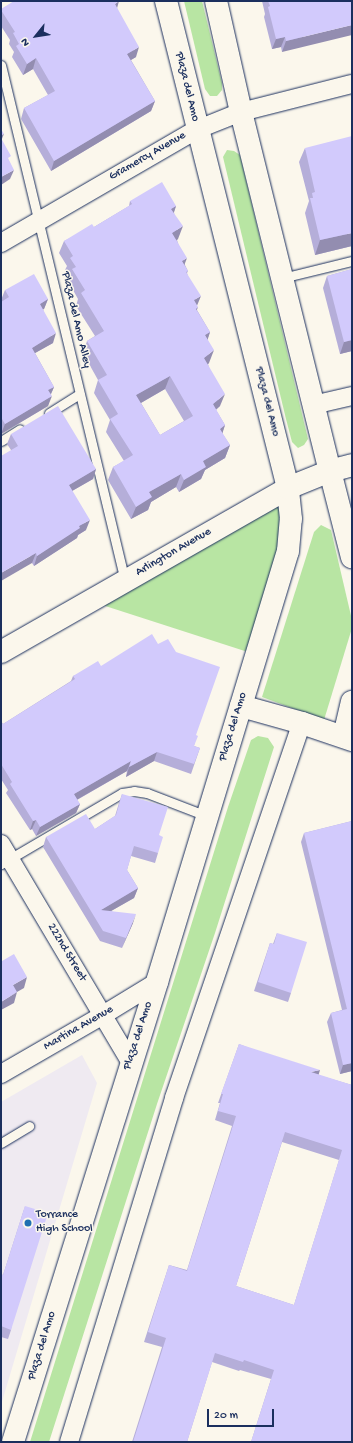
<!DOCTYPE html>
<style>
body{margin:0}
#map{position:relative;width:353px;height:1443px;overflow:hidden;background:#fbf7ec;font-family:"Gochi Hand",sans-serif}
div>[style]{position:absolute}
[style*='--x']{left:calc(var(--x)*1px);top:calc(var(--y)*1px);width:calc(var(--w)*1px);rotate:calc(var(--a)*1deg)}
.built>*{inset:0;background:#efeaf1}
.green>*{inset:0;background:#b8e5a3}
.roads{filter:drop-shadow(0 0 1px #1b2f5e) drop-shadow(0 0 1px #1b2f5e)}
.service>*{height:9px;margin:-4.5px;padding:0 4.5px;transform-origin:4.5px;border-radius:4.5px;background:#fbf7ec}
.minor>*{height:18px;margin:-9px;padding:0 9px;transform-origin:9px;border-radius:9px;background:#fbf7ec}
.tertiary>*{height:22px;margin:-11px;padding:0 11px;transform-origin:11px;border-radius:11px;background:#fbf7ec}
.secondary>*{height:22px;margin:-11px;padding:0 11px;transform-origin:11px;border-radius:11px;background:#fbf7ec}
.wall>*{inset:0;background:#b5aed9}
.shaded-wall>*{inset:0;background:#938db0}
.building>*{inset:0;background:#d2cafc}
.dots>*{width:11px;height:11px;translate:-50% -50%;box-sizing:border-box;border:2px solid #fbf7ec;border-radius:50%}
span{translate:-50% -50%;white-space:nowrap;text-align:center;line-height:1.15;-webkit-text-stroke:3px #fbf7ec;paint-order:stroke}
.street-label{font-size:12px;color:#1b2f5e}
.poi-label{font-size:12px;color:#1b2f5e}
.left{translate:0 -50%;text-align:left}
.frame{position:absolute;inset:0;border:2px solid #1b2f5e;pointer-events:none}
.north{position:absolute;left:16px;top:16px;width:40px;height:40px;-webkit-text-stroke:3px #fbf7ec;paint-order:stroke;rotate:240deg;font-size:11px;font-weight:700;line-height:16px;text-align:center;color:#1b2f5e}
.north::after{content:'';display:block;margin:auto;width:14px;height:18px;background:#1b2f5e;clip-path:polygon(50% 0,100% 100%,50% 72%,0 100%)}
.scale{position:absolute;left:207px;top:1409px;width:67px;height:18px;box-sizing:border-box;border:2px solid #1b2f5e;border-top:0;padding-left:5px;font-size:12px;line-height:14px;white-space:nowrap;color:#1b2f5e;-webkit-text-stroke:3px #fbf7ec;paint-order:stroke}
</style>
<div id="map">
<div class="built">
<i style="clip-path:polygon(82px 1055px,97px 1083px,1px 1405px,1px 1102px)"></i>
</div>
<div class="green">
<i style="clip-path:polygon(184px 1px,202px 1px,222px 83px,222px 90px,217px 96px,210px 96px,205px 89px)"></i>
<i style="clip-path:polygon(227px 150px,234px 151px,240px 155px,308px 439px,304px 445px,298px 448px,292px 442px,286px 419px,223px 157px)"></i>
<i style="clip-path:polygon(286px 493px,287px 521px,254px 654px,96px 603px)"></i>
<i style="clip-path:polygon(321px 525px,331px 530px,352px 620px,352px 628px,324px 720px,262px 697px,314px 532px)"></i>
<i style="clip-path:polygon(258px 736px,268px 738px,274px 747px,215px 933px,157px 1104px,49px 1442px,30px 1442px,228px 807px,251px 740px)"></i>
</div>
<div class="roads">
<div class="service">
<i style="--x:1;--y:65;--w:531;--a:76.49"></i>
<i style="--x:282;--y:278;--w:72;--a:-13.7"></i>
<i style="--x:49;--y:413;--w:36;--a:-32"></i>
<i style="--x:1;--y:441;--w:22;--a:-32"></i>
<i style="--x:1;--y:864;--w:140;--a:-30.4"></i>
<i style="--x:122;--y:793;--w:12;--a:-9"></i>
<i style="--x:134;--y:791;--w:13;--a:9"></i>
<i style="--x:147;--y:793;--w:64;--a:21"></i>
<i style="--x:1;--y:1143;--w:33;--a:-31"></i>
</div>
<div class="minor">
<i style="--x:1;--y:243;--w:225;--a:-30.1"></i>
<i style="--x:196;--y:130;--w:48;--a:-21.8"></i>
<i style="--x:241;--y:112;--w:114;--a:-14.2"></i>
<i style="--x:313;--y:405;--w:40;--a:-13"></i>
<i style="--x:1;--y:844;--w:255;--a:59.3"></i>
<i style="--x:1;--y:1074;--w:118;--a:-30"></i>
<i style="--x:103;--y:1015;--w:63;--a:-31.4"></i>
<i style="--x:69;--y:1442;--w:360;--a:-73"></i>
<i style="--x:174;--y:1098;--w:396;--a:-71.2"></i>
</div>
<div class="tertiary">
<i style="--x:330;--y:471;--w:89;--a:75.7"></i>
<i style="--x:1;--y:652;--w:331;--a:-29.7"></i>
<i style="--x:241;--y:706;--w:63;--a:15.6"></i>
<i style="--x:302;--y:723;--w:53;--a:18.8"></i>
<i style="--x:344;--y:736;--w:35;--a:-77"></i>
</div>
<div class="secondary">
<i style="--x:216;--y:1;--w:114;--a:77.3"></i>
<i style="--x:241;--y:112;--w:370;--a:76.1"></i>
<i style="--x:288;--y:488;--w:45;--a:-22"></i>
<i style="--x:330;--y:471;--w:23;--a:-15"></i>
<i style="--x:13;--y:1442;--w:482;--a:-72.6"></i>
<i style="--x:157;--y:982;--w:450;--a:-73.1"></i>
<i style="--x:288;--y:551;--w:32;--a:-85"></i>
<i style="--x:291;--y:519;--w:31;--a:-96"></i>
<i style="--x:288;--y:488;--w:502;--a:-104.06"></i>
</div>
</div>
<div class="wall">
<i style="clip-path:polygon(262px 1px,352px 1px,282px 52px,281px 47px,272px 49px,264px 17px,265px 14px)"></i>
<i style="clip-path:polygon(117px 8px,136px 57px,131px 60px,155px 101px,151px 111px,51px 171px,21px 119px,24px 108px,48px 95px,33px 69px,23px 75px,12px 57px,14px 52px,9px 44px,10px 40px,1px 26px,1px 9px)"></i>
<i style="clip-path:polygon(305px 148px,352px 246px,315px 255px,305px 213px,309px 201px,299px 162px)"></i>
<i style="clip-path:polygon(evenodd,130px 201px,176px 206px,174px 212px,178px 239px,177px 240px,185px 265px,188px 271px,187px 273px,197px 306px,197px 310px,210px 332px,207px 340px,209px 363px,208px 364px,220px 406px,216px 410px,225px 425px,222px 433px,230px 445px,225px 458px,205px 470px,201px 479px,179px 492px,176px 487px,151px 502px,148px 510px,131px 519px,108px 480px,113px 467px,124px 461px,106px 432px,110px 420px,94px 393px,98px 380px,83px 353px,87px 341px,95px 336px,76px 306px,78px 299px,68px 281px,69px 277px,65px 270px,67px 266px,59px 253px,64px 241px,94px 227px,129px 206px,130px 201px,165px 389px,184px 421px,160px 435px,141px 403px,165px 389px)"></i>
<i style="clip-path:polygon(352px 269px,352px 351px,340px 354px,323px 288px,327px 276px)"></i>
<i style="clip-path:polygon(5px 290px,48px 299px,44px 309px,43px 309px,53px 343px,35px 353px,54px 387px,51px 394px,48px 406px,1px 434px,1px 302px,2px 301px,1px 300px)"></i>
<i style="clip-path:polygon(11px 434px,96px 469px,93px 479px,72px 491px,86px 530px,78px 535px,77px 538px,34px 566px,32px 563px,11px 450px,7px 444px)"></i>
<i style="clip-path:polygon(101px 666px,196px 735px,194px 746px,200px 748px,191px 774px,154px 761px,126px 777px,127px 771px,77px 800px,80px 804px,76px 813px,36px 836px,32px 829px,30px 830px,6px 793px,8px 790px,1px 779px,1px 721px,3px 724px,71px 681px,73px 676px)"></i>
<i style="clip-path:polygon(122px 794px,159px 835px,158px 853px,155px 863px,131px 856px,127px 870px,138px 888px,134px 898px,111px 911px,133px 923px,122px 948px,100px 941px,43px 847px,46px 837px,95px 829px,115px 816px,119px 803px)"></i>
<i style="clip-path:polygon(352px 821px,352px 1071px,340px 1074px,327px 1022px,331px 1013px,342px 1010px,301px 842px,304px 833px)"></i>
<i style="clip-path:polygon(277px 933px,291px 993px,288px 1002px,254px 991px,270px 943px,273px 944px)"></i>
<i style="clip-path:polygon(evenodd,239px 1044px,318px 1075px,352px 1085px,352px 1442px,251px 1442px,271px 1379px,240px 1370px,239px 1371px,212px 1362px,187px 1442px,132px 1442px,162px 1347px,144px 1342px,169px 1265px,187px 1270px,232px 1126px,215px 1120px,220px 1103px,218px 1103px,239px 1044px,282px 1142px,339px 1160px,294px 1305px,236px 1286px,282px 1142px)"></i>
<i style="clip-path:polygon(25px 1206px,11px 1330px,8px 1339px,1px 1337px,1px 1274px,3px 1275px)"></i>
</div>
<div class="shaded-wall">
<i style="clip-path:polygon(119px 1px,116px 12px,115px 4px)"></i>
<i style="clip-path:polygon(352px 25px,352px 35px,282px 52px,286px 41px)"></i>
<i style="clip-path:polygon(285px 37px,281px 47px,272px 49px,276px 39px)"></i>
<i style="clip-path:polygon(139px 47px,136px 57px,124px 64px,127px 54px)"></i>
<i style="clip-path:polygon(36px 58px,33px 69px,23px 75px,27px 64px)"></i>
<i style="clip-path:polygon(155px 101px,151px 111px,51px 171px,54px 161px)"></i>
<i style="clip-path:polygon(4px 134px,1px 141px,1px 135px)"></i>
<i style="clip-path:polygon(14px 170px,10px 179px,1px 185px,1px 177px)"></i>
<i style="clip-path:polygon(176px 206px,172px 218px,171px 209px)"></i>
<i style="clip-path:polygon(183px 226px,178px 239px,168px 245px,172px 233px)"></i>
<i style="clip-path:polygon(352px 233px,352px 246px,315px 255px,320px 240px)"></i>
<i style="clip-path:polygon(187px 258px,182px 271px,182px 261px)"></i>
<i style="clip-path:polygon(201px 296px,196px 308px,198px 307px,193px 320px,194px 300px)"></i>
<i style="clip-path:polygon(48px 299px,44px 309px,36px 313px,40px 304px)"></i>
<i style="clip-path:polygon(210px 332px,206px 345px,205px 335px)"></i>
<i style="clip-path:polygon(56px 333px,53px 343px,28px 357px,32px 348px)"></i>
<i style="clip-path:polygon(352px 340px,352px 351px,340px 354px,344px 342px)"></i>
<i style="clip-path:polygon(214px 350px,209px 363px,200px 371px,204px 358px)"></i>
<i style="clip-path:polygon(170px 376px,165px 389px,132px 408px,136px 395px)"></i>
<i style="clip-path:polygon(54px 387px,50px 396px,48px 390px)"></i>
<i style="clip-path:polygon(225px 394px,220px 406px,208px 416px,213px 404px)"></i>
<i style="clip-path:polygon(52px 396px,48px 406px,1px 434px,5px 424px)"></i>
<i style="clip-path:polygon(225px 425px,221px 438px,220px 429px)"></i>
<i style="clip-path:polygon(230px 445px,225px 458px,205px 470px,201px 479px,179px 492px,184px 480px,203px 461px)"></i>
<i style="clip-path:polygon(96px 469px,93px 479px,65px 495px,69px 485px)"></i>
<i style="clip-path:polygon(181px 474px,176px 487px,151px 502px,148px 510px,131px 519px,136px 507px,149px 492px)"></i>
<i style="clip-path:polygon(90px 520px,86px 530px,78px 535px,77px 538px,34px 566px,37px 556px,79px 526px)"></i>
<i style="clip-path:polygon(36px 553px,32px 563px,1px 581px,1px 573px)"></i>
<i style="clip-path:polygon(157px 752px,154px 761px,126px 777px,129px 767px)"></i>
<i style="clip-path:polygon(131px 761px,127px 771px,71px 803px,74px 794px)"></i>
<i style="clip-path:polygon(80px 804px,76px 813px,36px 836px,40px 827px)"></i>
<i style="clip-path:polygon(36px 820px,32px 829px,30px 830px,33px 821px)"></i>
<i style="clip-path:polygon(138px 888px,134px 898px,97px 919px,101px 910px)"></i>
<i style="clip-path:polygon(136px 914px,133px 923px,122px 948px,126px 938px)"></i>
<i style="clip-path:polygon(27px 977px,24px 988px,10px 996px,13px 985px)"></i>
<i style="clip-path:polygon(17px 992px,14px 1003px,1px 1010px,1px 1002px)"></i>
<i style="clip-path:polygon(352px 1063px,352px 1071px,340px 1074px,343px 1065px)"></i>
<i style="clip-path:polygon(320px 1070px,317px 1080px,311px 1072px)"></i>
</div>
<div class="building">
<i style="clip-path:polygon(14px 1px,119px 1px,115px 4px,139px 47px,127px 54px,155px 101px,54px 161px,24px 108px,55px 91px,36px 58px,27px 64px,16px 46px,19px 44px,13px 33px,15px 32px,1px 10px,1px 9px)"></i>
<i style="clip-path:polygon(268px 1px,352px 1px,352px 25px,286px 41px,285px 37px,276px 39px,268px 7px,270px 6px)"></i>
<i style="clip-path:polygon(1px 129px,4px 134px,1px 135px)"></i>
<i style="clip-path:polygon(352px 136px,352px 233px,320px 240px,310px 198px,313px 198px,312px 193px,315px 192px,305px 148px)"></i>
<i style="clip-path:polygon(1px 138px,11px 156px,8px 158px,14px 170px,1px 177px)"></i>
<i style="clip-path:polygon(evenodd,162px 182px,176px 206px,171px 209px,183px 226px,172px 233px,187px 258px,182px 261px,188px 271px,186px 272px,201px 296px,194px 300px,198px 307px,196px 309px,210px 332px,205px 335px,214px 350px,204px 358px,225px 394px,213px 404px,225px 425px,220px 429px,230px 445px,203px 461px,206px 467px,184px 480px,181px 474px,149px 492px,152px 497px,136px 507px,113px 467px,133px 455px,110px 419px,118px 414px,98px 380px,107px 375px,87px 341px,104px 331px,81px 293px,85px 290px,72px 269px,76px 267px,70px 258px,73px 256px,64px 241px,92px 224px,94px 227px,132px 204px,130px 201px,162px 182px,170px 376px,193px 416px,160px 435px,136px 395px,170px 376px)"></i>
<i style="clip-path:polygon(352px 269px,352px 340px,344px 342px,327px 276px)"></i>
<i style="clip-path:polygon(34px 274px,48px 299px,40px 304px,56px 333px,32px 348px,54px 387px,48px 390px,52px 396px,5px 424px,2px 419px,1px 419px,1px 302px,9px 297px,5px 290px)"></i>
<i style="clip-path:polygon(58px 406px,96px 469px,69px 485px,90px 520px,79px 526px,80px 528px,37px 556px,36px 553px,1px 573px,1px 456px,18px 446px,11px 434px)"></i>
<i style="clip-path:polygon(152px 634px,158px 644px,168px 639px,176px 652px,220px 667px,196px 735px,198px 736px,194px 746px,200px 748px,194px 764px,157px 752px,129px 767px,131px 761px,74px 794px,80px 804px,40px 827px,36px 820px,33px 821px,10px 784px,12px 782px,1px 764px,1px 721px,3px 724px,75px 679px,73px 676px,98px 661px,101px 666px)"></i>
<i style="clip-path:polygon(122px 794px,168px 807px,159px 835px,163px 837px,158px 853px,134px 846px,127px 870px,138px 888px,101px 910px,136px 914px,126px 938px,103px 931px,46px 837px,86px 814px,95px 829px,116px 815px)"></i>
<i style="clip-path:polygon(352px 821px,352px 1063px,343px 1065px,331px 1013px,347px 1009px,304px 833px)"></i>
<i style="clip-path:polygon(277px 933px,307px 942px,291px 993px,258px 982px,270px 943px,274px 944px)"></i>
<i style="clip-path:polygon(14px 954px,27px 977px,13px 985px,17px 992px,1px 1002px,1px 959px,2px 961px)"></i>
<i style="clip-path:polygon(evenodd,239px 1044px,320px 1070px,311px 1072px,352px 1085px,352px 1442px,251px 1442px,274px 1370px,244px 1360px,243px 1362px,215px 1353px,187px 1442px,133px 1442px,166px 1338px,148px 1332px,169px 1265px,187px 1271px,236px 1116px,218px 1111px,223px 1094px,221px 1094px,239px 1044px,285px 1132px,342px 1150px,294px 1305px,236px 1286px,285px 1132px)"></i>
<i style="clip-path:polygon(25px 1206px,48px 1213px,11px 1330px,1px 1326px,1px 1274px,3px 1275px)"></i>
</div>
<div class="dots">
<i style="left:28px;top:1223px;background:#1f6fb2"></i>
</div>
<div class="street-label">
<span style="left:186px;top:87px;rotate:76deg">Plaza del Amo</span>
<span style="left:148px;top:157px;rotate:-30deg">Gramercy Avenue</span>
<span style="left:75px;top:320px;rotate:77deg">Plaza del Amo Alley</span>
<span style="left:266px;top:402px;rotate:76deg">Plaza del Amo</span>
<span style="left:174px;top:553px;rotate:-30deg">Arlington Avenue</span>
<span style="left:234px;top:727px;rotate:-73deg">Plaza del Amo</span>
<span style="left:66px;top:953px;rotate:59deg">222nd Street</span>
<span style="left:79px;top:1029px;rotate:-30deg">Martina Avenue</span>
<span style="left:139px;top:1036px;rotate:-72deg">Plaza del Amo</span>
<span style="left:43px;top:1346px;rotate:-73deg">Plaza del Amo</span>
</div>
<div class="poi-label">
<span class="left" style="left:36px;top:1223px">Torrance<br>High School</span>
</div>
<div class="frame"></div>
<div class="north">N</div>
<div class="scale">20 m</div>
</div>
